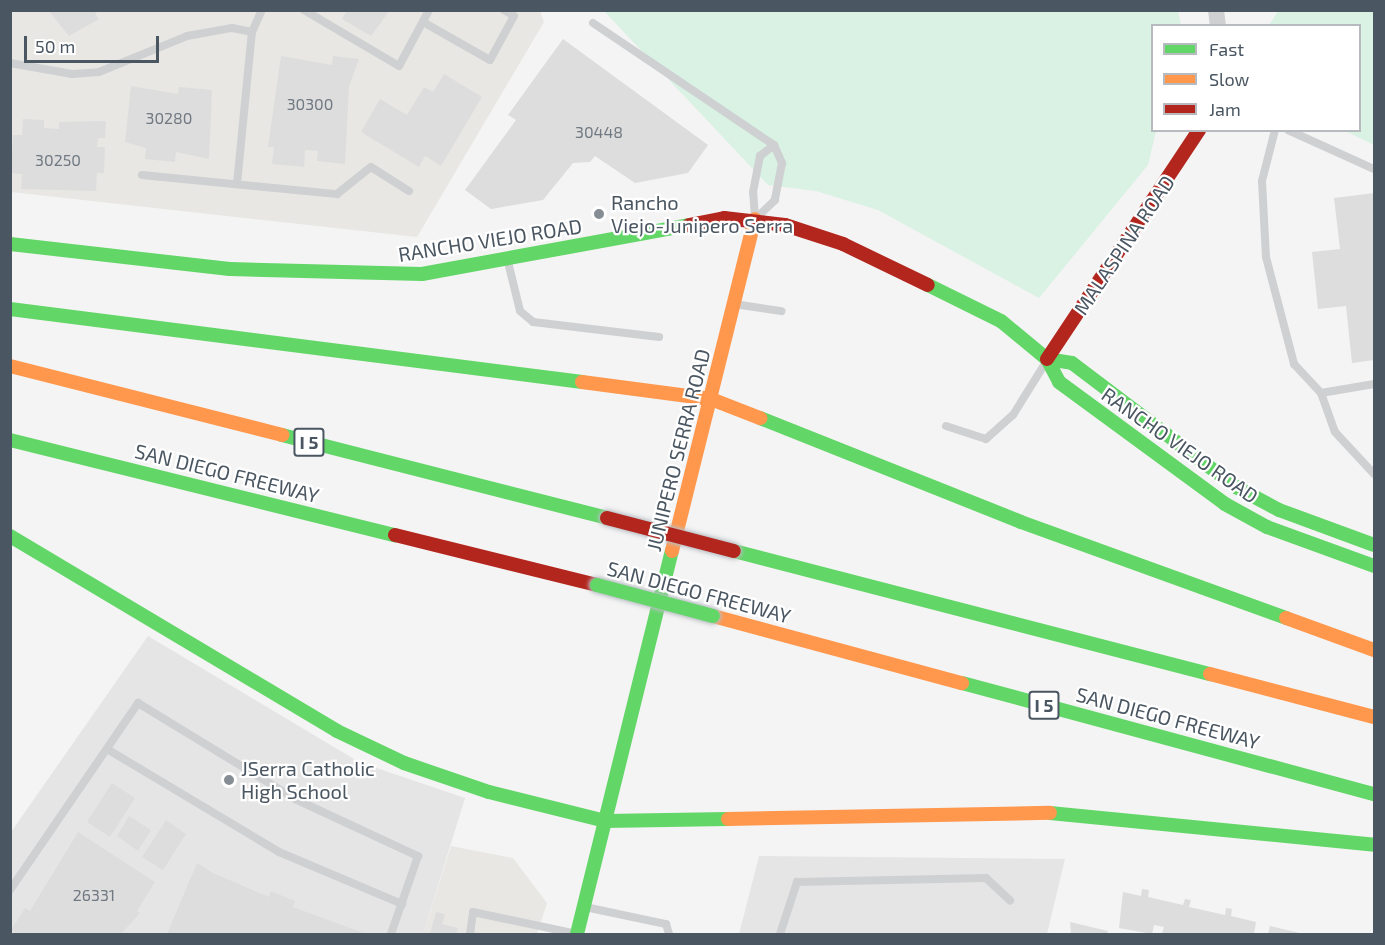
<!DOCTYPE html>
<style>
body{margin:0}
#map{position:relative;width:1385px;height:945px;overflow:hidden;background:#f4f4f4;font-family:"Exo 2",sans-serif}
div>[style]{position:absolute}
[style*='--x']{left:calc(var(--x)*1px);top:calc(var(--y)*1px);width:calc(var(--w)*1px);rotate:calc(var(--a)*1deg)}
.commercial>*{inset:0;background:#e8e7e3}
.education>*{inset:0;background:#e6e5e6}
.green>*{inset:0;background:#d9f2e3}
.building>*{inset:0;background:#ddddde}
.lane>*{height:8px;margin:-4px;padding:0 4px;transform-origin:4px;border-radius:4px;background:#ced0d2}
.street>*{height:16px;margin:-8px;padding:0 8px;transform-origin:8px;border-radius:8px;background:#ced0d2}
.fast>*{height:14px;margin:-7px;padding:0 7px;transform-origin:7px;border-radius:7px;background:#63d668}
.slow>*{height:14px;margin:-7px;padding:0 7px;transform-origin:7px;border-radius:7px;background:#ff974d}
.jam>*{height:14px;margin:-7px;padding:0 7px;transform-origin:7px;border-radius:7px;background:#b3261e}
.bridges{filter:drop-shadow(0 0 2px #b9bec3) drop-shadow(0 0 2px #b9bec3)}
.fast-bridge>*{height:14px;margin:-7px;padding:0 7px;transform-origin:7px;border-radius:7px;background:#63d668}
.jam-bridge>*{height:14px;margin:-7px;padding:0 7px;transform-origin:7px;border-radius:7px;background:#b3261e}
.dots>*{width:16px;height:16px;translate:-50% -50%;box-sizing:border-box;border:3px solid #fff;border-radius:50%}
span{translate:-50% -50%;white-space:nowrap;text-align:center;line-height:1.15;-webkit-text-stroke:4.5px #fff;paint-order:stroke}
.number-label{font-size:16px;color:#707881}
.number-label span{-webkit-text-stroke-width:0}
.shield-label span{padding:2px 4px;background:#fff;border:2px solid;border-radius:4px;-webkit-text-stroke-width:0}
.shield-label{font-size:18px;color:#4a5661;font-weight:700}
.poi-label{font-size:20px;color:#4a5661}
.left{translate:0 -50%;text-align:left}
.street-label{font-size:20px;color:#4a5661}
.frame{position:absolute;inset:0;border:12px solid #4a5661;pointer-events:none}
.legend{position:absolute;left:1151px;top:24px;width:210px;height:108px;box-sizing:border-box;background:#fff;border:2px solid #b7bbc0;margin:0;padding:8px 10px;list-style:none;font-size:18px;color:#4a5661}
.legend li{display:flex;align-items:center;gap:12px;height:30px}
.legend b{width:30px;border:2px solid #b7bbc0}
.scale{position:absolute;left:24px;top:36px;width:135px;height:27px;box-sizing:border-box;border:3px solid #4a5661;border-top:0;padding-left:8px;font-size:18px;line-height:21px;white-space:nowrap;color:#4a5661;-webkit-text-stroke:4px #fff;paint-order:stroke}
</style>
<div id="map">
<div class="commercial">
<i style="clip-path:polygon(11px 11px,540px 11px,544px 22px,417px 237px,11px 192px)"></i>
<i style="clip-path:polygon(451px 846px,513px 858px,547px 903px,537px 934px,423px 934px)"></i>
</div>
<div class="education">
<i style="clip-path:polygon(148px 636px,359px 762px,465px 798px,423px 934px,11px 934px,11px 832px)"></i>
<i style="clip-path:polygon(759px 856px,1065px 859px,1047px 934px,739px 934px)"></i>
</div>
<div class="green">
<i style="clip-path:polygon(1178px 10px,1181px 25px,1152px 26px,1156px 131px,1148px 165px,1039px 298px,878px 210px,816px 191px,768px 185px,604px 11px)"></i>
<i style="clip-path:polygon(1278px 11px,1374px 11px,1374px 145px,1345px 131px,1360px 130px,1360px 26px,1269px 25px)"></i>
</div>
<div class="building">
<i style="clip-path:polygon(48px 10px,100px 10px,95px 14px,99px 19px,69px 36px)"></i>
<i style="clip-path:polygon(347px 10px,390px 10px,371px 36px,342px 19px)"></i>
<i style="clip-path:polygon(563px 39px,708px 145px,688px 173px,635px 183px,595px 156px,590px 162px,573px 163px,543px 200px,491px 209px,465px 190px,516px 120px,508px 115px)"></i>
<i style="clip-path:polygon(281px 56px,332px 65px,333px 56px,359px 59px,349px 86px,345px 164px,317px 161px,318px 151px,305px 150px,304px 167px,272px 164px,274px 147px,268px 147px)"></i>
<i style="clip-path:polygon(444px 74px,482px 97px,441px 166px,425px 156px,419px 167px,361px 132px,380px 99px,407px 115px,424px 87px,433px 92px)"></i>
<i style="clip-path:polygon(131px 86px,178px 94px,179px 87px,212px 90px,209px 159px,176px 152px,175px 162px,145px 159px,146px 148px,125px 142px)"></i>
<i style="clip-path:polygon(23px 119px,44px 120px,44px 128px,59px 129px,59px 122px,106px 121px,105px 138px,98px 138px,97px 147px,105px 147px,104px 173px,97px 173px,96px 191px,21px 189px,22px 174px,11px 173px,13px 135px,22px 135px)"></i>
<i style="clip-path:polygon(1374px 193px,1374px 360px,1352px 363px,1346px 306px,1318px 309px,1312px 252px,1340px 249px,1334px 198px)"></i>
<i style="clip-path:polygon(112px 783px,135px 798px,110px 837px,87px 822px)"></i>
<i style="clip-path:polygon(129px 816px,151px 830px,138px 851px,117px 836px)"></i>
<i style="clip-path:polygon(166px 820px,186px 834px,163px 870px,142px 857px)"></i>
<i style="clip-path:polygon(78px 832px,155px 882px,137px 911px,140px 913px,121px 934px,17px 934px,11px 930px,25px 908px,30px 911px)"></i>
<i style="clip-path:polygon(197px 863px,213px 873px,269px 897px,271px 891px,295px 901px,293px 907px,366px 934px,167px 934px)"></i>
<i style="clip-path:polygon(1142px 889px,1149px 890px,1148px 897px,1183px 905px,1185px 899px,1191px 900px,1189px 907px,1225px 915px,1226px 908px,1232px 909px,1231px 916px,1256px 922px,1254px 934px,1162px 934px,1164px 927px,1154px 925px,1152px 934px,1119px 928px,1123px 892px,1141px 896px)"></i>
<i style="clip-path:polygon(436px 912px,445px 914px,442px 924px,458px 928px,456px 934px,430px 934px)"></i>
<i style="clip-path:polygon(1070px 922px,1108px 931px,1107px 934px,1071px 934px)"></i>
<i style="clip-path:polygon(1270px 926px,1304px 934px,1268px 934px)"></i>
</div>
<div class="lane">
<i style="--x:304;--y:10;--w:110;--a:30.5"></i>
<i style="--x:399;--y:66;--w:64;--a:-61.8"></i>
<i style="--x:423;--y:22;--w:77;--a:29.6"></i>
<i style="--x:490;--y:60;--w:50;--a:-61.4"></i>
<i style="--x:514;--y:16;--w:12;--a:-149"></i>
<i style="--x:593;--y:23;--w:218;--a:34"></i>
<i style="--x:774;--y:145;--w:20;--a:66"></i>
<i style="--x:782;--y:163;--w:38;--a:101"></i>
<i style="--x:775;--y:200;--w:28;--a:136"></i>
<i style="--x:10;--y:63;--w:63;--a:10.1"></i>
<i style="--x:72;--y:74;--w:27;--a:-4"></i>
<i style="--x:99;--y:72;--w:95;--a:-22.2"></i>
<i style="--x:187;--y:36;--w:46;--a:-10.1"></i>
<i style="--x:232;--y:28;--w:20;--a:11"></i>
<i style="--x:1275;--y:130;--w:53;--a:104.3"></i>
<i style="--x:1262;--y:181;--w:76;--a:87"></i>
<i style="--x:1266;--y:257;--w:111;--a:75.3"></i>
<i style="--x:1294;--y:364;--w:40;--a:47"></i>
<i style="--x:1321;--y:393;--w:54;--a:-9.6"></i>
<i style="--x:1288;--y:130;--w:94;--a:24.4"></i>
<i style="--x:142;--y:175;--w:196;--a:5.6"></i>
<i style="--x:337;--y:194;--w:43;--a:-38.5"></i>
<i style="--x:371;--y:167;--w:45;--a:32.3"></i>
<i style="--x:237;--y:184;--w:153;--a:-84.4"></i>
<i style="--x:252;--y:32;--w:24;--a:-66"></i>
<i style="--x:755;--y:218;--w:26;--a:-94"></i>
<i style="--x:753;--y:192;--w:37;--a:-79"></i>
<i style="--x:760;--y:156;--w:18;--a:-38"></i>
<i style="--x:508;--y:262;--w:50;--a:76.2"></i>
<i style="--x:520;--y:311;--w:17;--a:40"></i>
<i style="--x:533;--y:322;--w:127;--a:6.8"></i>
<i style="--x:734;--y:304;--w:48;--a:8.5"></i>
<i style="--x:1321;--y:393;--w:41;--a:70.3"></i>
<i style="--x:1335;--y:432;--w:57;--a:47.1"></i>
<i style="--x:946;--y:426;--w:42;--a:18"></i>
<i style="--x:986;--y:439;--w:36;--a:-42"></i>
<i style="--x:1013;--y:415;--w:62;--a:-58.1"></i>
<i style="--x:107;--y:749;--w:200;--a:30.9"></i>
<i style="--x:279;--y:852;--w:134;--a:22.9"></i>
<i style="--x:10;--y:890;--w:227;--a:-55.6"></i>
<i style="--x:138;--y:703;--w:184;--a:31.4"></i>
<i style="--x:295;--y:799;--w:136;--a:24.9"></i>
<i style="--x:418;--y:856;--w:83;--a:109.1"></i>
<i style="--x:585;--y:907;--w:83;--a:11.9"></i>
<i style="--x:666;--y:924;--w:10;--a:73"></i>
<i style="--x:470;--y:934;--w:22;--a:-82"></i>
<i style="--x:473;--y:912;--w:106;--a:11.9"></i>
<i style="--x:780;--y:934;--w:55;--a:-71.9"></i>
<i style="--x:797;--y:882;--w:189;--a:-1.2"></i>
<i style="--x:986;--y:878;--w:33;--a:43"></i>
</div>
<div class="street">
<i style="--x:1216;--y:10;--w:16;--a:83"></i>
</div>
<div class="fast">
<i style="--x:10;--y:244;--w:221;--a:6.5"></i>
<i style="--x:230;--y:269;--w:192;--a:1.5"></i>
<i style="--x:422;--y:274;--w:271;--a:-10.4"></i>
<i style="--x:928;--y:285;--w:81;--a:26.3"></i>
<i style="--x:1001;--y:321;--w:60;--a:39.6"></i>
<i style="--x:1047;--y:359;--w:26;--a:62"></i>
<i style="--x:1059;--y:382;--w:206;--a:36.3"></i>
<i style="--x:1225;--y:504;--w:48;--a:28.7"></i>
<i style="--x:1267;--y:527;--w:114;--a:20"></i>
<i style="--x:10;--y:309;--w:577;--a:7.27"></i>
<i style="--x:1047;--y:359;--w:25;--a:9"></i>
<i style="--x:1072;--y:363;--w:206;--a:37.1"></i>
<i style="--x:1236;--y:487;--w:49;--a:28.1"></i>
<i style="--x:1279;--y:510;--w:101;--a:20.2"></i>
<i style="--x:760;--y:418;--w:281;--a:21.7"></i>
<i style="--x:1021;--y:522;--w:282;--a:19.9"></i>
<i style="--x:282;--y:435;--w:335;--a:14.3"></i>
<i style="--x:10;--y:440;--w:397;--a:13.9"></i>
<i style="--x:10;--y:536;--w:381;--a:30.8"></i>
<i style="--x:337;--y:731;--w:74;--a:25.5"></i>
<i style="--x:404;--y:763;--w:90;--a:18.8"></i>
<i style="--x:489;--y:792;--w:120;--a:14"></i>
<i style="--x:605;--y:821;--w:123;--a:-0.9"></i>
<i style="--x:734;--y:551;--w:492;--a:14.5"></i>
<i style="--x:962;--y:683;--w:427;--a:15.1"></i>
<i style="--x:1050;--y:813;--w:326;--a:5.6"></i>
<i style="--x:577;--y:934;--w:395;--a:-76.1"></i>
</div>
<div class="slow">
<i style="--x:10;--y:366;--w:281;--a:14.2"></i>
<i style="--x:582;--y:382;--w:130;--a:7.5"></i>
<i style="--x:711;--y:399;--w:53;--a:21.2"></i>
<i style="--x:672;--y:551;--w:342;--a:-76"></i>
<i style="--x:713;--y:616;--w:258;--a:15.1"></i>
<i style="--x:1286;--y:618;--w:94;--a:20"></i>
<i style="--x:1210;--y:674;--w:170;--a:14.7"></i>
<i style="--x:728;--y:819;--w:322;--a:-1.1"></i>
</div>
<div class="jam">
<i style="--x:689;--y:225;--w:36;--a:-11"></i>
<i style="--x:724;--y:218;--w:61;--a:6.5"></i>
<i style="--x:785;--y:225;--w:61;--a:18.1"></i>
<i style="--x:843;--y:244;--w:94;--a:25.8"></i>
<i style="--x:1047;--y:359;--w:275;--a:-56.4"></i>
<i style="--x:395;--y:535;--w:208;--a:13.9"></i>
</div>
<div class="bridges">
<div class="fast-bridge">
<i style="--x:597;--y:585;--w:120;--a:15"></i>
</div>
<div class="jam-bridge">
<i style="--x:607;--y:518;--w:131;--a:14.6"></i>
</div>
</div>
<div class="dots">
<i style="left:599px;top:214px;background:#868d94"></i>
<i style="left:229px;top:780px;background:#868d94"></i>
</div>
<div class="number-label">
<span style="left:310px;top:104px">30300</span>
<span style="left:169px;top:118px">30280</span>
<span style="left:599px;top:132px">30448</span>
<span style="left:58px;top:160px">30250</span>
<span style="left:94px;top:895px">26331</span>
</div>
<div class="shield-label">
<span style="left:309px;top:442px">I 5</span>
<span style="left:1044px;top:705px">I 5</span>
</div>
<div class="poi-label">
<span class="left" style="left:611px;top:214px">Rancho<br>Viejo-Junipero Serra</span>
<span class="left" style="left:241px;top:780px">JSerra Catholic<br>High School</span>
</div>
<div class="street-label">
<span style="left:490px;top:240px;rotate:-9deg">RANCHO VIEJO ROAD</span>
<span style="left:1124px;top:245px;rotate:-56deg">MALASPINA ROAD</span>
<span style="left:1180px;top:445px;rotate:35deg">RANCHO VIEJO ROAD</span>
<span style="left:678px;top:450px;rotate:-76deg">JUNIPERO SERRA ROAD</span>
<span style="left:227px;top:473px;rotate:14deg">SAN DIEGO FREEWAY</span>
<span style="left:699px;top:592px;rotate:15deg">SAN DIEGO FREEWAY</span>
<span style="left:1168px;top:718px;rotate:15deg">SAN DIEGO FREEWAY</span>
</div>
<div class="frame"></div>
<ul class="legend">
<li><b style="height:8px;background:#63d668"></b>Fast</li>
<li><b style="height:8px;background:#ff974d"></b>Slow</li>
<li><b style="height:8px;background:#b3261e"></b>Jam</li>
</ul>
<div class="scale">50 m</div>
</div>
